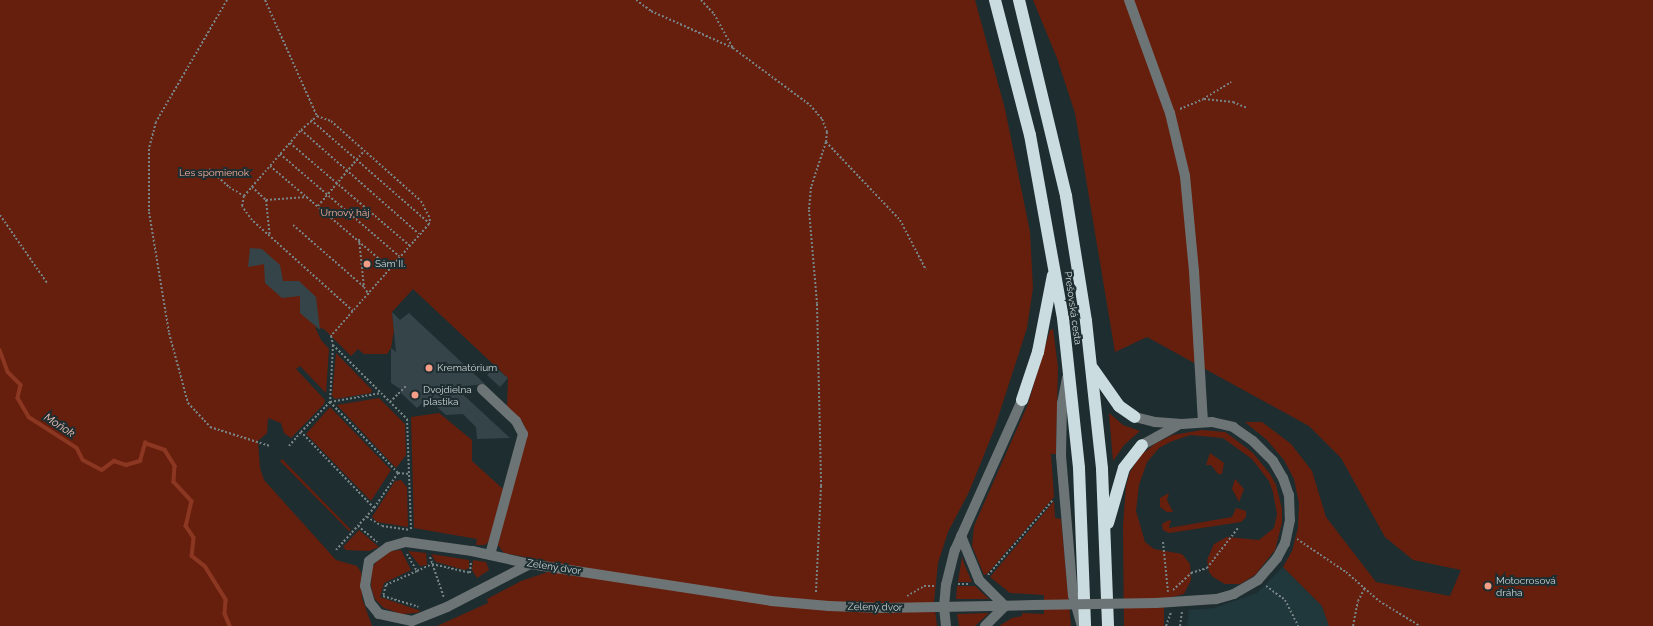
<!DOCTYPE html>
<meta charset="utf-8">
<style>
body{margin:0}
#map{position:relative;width:1653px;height:626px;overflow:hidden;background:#1e2d30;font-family:Raleway,sans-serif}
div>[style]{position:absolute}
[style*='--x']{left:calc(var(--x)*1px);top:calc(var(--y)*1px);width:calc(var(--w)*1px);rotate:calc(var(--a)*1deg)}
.built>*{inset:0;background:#20373c}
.green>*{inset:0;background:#671f0d}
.stream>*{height:3.5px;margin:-1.75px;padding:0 1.75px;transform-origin:1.75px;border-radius:1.75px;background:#8c3722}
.building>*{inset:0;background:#354448}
.path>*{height:2px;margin-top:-1px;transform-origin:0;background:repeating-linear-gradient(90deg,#778385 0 2px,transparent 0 4px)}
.minor>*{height:10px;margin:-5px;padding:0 5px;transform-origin:5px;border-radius:5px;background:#6d7476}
.highway>*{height:12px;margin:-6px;padding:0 6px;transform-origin:6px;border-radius:6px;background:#cadce0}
.minor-bridge>*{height:10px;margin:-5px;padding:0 5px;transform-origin:5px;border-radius:5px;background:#6d7476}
.dots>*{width:11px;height:11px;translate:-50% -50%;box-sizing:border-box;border:2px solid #1e2d30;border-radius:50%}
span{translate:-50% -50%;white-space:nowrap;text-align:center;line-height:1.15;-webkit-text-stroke:4px #1e2d30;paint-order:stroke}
.park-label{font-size:10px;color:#f6ad9a}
.poi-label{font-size:10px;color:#cad3d5}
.left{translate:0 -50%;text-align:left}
.street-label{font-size:10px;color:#cad3d5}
.water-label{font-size:11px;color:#f9c7ba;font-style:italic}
</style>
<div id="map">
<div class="built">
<i style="clip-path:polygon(1283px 567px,1322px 606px,1329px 626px,1187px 626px,1189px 610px,1214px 608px,1257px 593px)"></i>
</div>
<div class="green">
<i style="clip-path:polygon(0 0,975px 0,1005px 109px,1030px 232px,1033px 288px,1027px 328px,994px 430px,969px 492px,948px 532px,938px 563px,934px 602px,937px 626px,437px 626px,488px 603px,487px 599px,521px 581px,551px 571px,547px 561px,504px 553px,498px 545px,526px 430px,522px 421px,507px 407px,508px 378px,413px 289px,392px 312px,394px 330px,391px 348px,387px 354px,364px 354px,358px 349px,351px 356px,324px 329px,315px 327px,321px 340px,329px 349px,326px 393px,300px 366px,296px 369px,325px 400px,324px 404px,291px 438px,284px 433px,281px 423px,268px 418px,267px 433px,258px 441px,260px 468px,264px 480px,336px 560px,357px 566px,361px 572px,362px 598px,372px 626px,0 626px)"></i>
<i style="clip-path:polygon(1033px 0,1653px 0,1653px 626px,1329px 626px,1322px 606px,1283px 567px,1292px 551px,1298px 528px,1299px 503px,1294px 479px,1284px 460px,1267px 440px,1245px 422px,1262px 422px,1291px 444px,1312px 471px,1326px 517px,1376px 582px,1450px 596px,1461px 570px,1413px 560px,1385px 537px,1341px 458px,1309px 426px,1147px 337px,1115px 352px,1075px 113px,1057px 58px)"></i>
<i style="clip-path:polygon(1053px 329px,1058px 367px,1056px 454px,1051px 454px,1054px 497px,987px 574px,984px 575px,972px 546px,974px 526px,1028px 404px,1050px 330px)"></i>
<i style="clip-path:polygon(336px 353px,372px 390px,371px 393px,335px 399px,332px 396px)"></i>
<i style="clip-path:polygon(379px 398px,405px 424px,406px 455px,396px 468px,337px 405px)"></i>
<i style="clip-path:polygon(330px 407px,391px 470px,371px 501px,306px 434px)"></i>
<i style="clip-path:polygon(439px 413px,472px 440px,472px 461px,503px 489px,489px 541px,485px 545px,476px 545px,477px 539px,414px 528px,411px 417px)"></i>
<i style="clip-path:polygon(1109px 413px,1123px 425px,1140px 431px,1124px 445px,1113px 461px)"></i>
<i style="clip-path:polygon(1202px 430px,1225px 432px,1232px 437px,1253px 453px,1270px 474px,1276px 485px,1282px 509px,1282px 523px,1275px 550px,1255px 575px,1240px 584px,1225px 584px,1213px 577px,1209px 572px,1207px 560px,1214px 544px,1227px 537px,1259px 540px,1274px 528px,1277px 514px,1273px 492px,1269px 481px,1252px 459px,1223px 438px,1190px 435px,1170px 442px,1159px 448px,1147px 462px,1139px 485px,1136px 511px,1145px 542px,1154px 549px,1182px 554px,1190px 564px,1191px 580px,1184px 594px,1164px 599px,1164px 626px,1124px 626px,1123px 526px,1126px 486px,1130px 472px,1141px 455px,1156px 443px,1173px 435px)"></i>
<i style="clip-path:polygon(1210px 453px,1224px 463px,1222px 474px,1218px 474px,1211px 465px,1206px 465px)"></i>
<i style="clip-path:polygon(282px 459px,351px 530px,349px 531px,280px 461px)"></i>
<i style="clip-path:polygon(1235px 479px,1244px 489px,1239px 502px,1232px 489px)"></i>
<i style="clip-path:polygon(401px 480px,407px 487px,408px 527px,377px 522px,372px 517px,395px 481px)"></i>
<i style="clip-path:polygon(1169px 493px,1167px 500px,1173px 512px,1167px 512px,1160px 507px,1160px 498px)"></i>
<i style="clip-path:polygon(1054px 501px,1055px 518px,1061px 519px,1071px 626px,999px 626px,1012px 618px,1022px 616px,1022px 613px,1044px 614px,1044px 595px,1010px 593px,990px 577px)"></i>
<i style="clip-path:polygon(1236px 508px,1246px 511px,1246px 517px,1241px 522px,1169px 533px,1163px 530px,1162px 524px,1167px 521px,1171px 520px,1169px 528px,1232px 517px)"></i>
<i style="clip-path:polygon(359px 530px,379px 547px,369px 551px,346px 550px,343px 547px)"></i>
<i style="clip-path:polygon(401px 550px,411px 570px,384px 583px,380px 597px,421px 611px,416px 613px,401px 614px,384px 608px,375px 599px,371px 587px,372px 568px,376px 562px,390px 551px)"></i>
<i style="clip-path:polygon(408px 551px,426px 553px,427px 565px,420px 566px)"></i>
<i style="clip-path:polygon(431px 554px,469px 560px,469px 568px,465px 570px,436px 562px)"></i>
<i style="clip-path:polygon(962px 557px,965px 566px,972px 582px,958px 582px)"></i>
<i style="clip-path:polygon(473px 560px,486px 562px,489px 570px,477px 578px,472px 570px)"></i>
<i style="clip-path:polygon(957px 586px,975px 586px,989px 599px,956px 599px)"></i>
<i style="clip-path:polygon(989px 613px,975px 626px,959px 626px,957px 614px)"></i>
</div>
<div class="stream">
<i style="--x:0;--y:350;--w:23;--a:70"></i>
<i style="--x:8;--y:372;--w:18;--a:45"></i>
<i style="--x:21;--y:385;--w:13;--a:103"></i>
<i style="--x:18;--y:398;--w:22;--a:60"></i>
<i style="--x:29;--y:417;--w:57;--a:32.9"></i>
<i style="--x:77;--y:448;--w:13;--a:63"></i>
<i style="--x:83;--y:460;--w:21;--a:28"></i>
<i style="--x:102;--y:470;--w:15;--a:-37"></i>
<i style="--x:114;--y:461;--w:13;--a:18"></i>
<i style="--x:126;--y:465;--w:15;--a:-16"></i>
<i style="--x:140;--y:461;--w:19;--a:-74"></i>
<i style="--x:145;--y:443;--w:21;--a:19"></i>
<i style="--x:165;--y:450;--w:19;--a:58"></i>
<i style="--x:175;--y:466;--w:16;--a:94"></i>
<i style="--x:174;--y:482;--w:26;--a:47"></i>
<i style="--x:192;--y:501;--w:26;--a:103"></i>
<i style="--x:186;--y:526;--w:14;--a:56"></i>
<i style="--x:194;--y:538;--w:18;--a:96"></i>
<i style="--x:192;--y:556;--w:16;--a:38"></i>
<i style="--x:205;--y:566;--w:40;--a:58"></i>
<i style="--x:226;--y:600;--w:14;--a:94"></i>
<i style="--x:225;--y:614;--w:13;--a:67"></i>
</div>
<div class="building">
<i style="clip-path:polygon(250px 248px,262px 249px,280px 265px,283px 281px,299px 281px,316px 297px,320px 330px,300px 313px,300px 296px,282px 298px,265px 283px,264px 264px,248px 267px)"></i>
<i style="clip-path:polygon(392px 312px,400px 320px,409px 313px,485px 384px,455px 387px,510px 438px,477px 439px,476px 427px,463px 414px,446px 415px,427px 398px,417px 408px,400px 392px,402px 390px,391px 383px,391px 348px,396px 352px)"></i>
<i style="clip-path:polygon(495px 367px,508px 378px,500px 387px,487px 375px)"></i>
</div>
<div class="path">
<i style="--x:227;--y:0;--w:141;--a:120.2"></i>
<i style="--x:156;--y:122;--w:28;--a:105"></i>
<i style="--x:149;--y:149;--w:63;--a:90"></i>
<i style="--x:149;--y:212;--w:123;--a:80.6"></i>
<i style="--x:169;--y:333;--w:73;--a:74.8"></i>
<i style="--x:188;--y:403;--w:33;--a:47"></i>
<i style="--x:210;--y:427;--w:63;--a:17.6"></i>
<i style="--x:265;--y:0;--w:127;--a:65.9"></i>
<i style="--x:636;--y:0;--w:19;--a:36"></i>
<i style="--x:651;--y:11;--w:90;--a:24.3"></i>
<i style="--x:733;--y:48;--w:96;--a:36.5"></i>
<i style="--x:810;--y:105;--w:18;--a:49"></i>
<i style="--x:822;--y:119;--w:14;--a:69"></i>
<i style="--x:827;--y:132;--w:10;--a:96"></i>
<i style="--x:826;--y:142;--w:47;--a:108.4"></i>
<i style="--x:811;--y:187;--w:23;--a:95"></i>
<i style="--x:809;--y:210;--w:94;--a:85.1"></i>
<i style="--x:817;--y:304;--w:182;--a:88.7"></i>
<i style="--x:821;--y:486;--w:108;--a:92.7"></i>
<i style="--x:701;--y:0;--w:19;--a:47"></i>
<i style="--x:714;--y:14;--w:39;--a:61"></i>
<i style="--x:1204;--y:99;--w:29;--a:6"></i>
<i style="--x:1233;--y:102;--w:15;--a:23"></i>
<i style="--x:1180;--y:109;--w:25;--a:-23"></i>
<i style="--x:1203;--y:99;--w:33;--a:-31"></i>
<i style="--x:311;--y:120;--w:157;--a:41.1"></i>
<i style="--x:301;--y:130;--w:157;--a:41.4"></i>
<i style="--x:826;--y:142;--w:108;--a:46.5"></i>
<i style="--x:900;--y:220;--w:56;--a:62.5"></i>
<i style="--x:290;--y:143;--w:157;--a:40.6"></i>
<i style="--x:280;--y:154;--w:157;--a:40.6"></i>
<i style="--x:270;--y:166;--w:157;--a:40.4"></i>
<i style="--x:209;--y:169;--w:27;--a:42"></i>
<i style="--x:229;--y:187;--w:17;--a:31"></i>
<i style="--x:252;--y:187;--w:19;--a:43"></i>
<i style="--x:266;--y:200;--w:41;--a:-4.2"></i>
<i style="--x:266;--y:200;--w:36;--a:84"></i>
<i style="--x:318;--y:206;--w:72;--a:-50.1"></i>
<i style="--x:0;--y:215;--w:83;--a:55.3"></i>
<i style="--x:293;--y:225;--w:94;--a:41.1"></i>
<i style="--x:359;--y:239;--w:48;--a:84.1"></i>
<i style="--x:364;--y:287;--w:9;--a:58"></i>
<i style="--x:353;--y:311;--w:136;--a:-138"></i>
<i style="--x:252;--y:220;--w:17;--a:-126"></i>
<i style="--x:242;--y:206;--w:10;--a:-79"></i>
<i style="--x:244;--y:196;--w:87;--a:-49.2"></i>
<i style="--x:301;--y:130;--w:21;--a:-41"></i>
<i style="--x:317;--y:116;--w:15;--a:20"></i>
<i style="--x:331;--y:121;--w:120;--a:41.6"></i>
<i style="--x:421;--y:201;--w:20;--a:63"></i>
<i style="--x:430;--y:219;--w:5;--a:101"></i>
<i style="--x:429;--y:224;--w:149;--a:131.2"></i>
<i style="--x:331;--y:336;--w:9;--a:77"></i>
<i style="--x:333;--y:345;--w:105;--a:45"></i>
<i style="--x:407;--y:419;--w:111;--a:87.9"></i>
<i style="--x:333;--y:345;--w:57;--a:93"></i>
<i style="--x:330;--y:402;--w:98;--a:46.2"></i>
<i style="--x:398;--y:473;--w:42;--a:124.4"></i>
<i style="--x:374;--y:508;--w:105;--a:-133.8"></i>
<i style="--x:301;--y:432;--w:42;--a:-46"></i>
<i style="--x:330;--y:402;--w:52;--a:-10"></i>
<i style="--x:390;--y:402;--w:23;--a:-45"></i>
<i style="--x:289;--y:446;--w:18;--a:-49"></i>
<i style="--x:398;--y:473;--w:12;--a:5"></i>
<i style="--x:367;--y:517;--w:17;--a:31"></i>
<i style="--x:382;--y:526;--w:27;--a:8"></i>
<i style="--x:358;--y:526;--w:25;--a:40"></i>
<i style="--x:1297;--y:539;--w:59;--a:34"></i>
<i style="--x:1346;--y:572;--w:44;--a:41.3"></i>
<i style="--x:1379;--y:601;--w:48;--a:31.4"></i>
<i style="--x:1163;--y:542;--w:50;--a:84.3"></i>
<i style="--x:336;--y:550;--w:57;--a:-47.9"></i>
<i style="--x:407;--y:554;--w:20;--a:60"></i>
<i style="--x:417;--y:571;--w:17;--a:-25"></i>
<i style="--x:432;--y:564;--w:39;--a:13"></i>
<i style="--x:470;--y:573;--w:12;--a:-85"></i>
<i style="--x:430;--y:557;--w:43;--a:71.1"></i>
<i style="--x:417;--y:571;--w:34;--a:156"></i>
<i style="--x:386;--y:585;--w:11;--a:105"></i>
<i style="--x:383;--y:596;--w:37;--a:17"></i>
<i style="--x:988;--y:575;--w:99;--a:-49.1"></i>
<i style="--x:958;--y:584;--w:11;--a:0"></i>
<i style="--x:1266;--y:586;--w:24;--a:36"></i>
<i style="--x:1285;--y:600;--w:29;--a:63"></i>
<i style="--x:1173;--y:590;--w:25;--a:-43"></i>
<i style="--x:1191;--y:573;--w:17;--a:-17"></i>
<i style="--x:1207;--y:568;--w:51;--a:-52.2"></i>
<i style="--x:907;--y:596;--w:20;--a:-30"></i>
<i style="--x:924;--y:586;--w:12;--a:0"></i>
<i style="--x:1166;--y:626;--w:15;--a:-70"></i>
<i style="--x:1180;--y:626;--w:15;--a:-82"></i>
<i style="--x:1353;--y:626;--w:25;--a:-79"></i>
<i style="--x:1358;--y:601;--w:15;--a:-62"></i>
</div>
<div class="minor">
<i style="--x:1129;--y:0;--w:120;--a:70.1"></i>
<i style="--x:1170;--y:113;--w:65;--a:76.6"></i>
<i style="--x:1185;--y:176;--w:95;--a:84.6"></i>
<i style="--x:1194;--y:271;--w:151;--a:86.6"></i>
<i style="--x:1067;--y:378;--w:25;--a:101"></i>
<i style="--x:1062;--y:403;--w:53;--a:91.1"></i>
<i style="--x:1061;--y:456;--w:140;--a:85.1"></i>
<i style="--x:1073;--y:595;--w:32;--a:74"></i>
<i style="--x:482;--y:389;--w:47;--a:43.3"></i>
<i style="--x:516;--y:421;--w:15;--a:62"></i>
<i style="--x:523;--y:434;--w:125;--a:105.3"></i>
<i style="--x:1135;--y:417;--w:21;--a:14"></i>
<i style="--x:1155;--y:422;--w:27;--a:4"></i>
<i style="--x:1182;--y:424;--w:30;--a:-4"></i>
<i style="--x:1212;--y:422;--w:22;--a:13"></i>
<i style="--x:1233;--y:427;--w:24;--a:35"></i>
<i style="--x:1253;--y:441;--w:28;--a:45"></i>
<i style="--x:1273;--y:461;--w:20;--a:60"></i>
<i style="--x:1283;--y:478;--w:18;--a:71"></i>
<i style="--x:1289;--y:495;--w:25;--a:88"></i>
<i style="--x:1290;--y:520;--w:24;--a:102"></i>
<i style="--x:1285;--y:543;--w:17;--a:118"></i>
<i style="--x:1277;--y:558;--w:29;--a:131"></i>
<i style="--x:1258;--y:580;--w:28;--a:150"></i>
<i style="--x:1234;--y:594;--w:19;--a:164"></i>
<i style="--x:1216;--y:599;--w:60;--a:176.2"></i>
<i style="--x:1142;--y:445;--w:43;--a:-28.9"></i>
<i style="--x:961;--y:536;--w:48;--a:67.8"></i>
<i style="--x:979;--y:580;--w:37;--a:45"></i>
<i style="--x:530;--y:564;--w:93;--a:152.6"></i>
<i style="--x:447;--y:607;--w:38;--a:158"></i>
<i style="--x:412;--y:621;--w:34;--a:-168"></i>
<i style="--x:379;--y:614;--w:14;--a:-129"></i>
<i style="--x:370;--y:603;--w:18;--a:-106"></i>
<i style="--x:365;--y:586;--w:25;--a:-81"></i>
<i style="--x:369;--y:561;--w:24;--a:-36"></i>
<i style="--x:388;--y:547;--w:19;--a:-16"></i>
<i style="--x:406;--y:542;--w:67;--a:7.8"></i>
<i style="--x:472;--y:551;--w:59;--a:12.6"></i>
<i style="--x:530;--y:564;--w:244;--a:8.7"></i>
<i style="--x:771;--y:601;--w:58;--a:4.9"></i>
<i style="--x:829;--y:606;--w:54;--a:2.1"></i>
<i style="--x:883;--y:608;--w:151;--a:-1.1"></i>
<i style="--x:946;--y:626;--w:19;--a:-96"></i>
<i style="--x:944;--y:607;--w:22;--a:-85"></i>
<i style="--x:946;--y:585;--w:36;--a:-76"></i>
<i style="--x:955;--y:550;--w:164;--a:-65.9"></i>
<i style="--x:985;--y:626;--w:28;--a:-45"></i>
</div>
<div class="highway">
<i style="--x:995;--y:0;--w:139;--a:75.5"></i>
<i style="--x:1030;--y:135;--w:186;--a:79.8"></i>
<i style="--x:1063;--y:318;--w:151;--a:83.9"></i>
<i style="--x:1079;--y:468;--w:158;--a:87.8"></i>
<i style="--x:1019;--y:0;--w:202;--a:76.5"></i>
<i style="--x:1066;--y:196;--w:127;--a:80.9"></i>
<i style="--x:1086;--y:321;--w:149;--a:83.8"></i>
<i style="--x:1102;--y:469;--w:157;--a:87.8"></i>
<i style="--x:1093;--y:369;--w:45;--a:54.9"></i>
<i style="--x:1119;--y:406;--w:19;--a:35"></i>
<i style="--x:1022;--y:400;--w:51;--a:-71.6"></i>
<i style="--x:1038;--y:352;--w:78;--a:-79"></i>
<i style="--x:1108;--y:523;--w:57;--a:-73.8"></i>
<i style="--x:1124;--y:468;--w:29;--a:-52"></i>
</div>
<div class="minor-bridge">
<i style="--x:1034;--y:605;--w:122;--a:-0.9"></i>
</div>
<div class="dots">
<i style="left:367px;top:264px;background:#f49e88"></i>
<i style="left:429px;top:368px;background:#f49e88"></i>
<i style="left:415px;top:395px;background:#f49e88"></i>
<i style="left:1488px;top:586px;background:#f49e88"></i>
</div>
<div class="park-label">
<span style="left:214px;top:173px">Les spomienok</span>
<span style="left:345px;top:213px">Urnový háj</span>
</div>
<div class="poi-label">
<span class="left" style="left:375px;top:264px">Sám II.</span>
<span class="left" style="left:437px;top:368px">Krematórium</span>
<span class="left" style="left:423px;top:395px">Dvojdielna<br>plastika</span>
<span class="left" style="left:1496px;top:586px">Motocrosová<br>dráha</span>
</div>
<div class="street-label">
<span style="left:1073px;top:308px;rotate:82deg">Prešovská cesta</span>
<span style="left:554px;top:567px;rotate:9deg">Zelený dvor</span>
<span style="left:875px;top:607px;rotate:1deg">Zelený dvor</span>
</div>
<div class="water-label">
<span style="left:59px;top:426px;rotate:33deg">Moňok</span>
</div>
</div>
